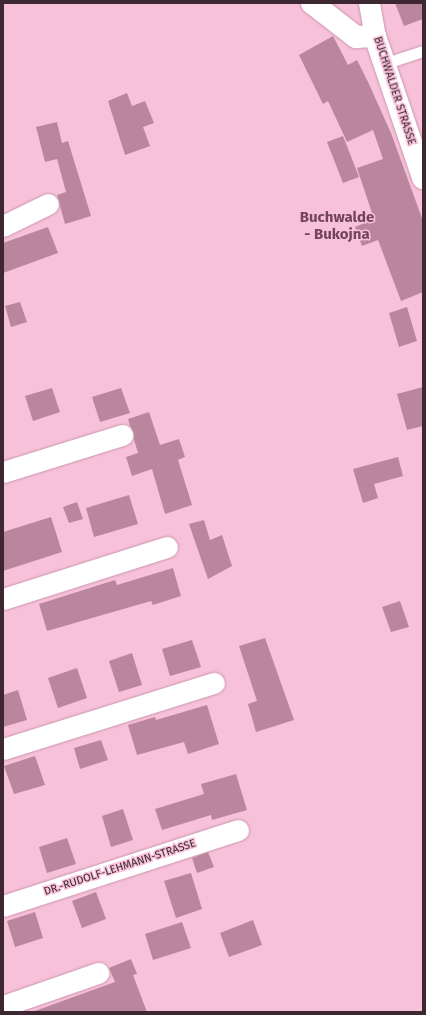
<!DOCTYPE html>
<style>
body{margin:0}
#map{position:relative;width:426px;height:1015px;overflow:hidden;background:#f7c1d9;font-family:"Fira Sans",sans-serif}
div>[style]{position:absolute}
[style*='--x']{left:calc(var(--x)*1px);top:calc(var(--y)*1px);width:calc(var(--w)*1px);rotate:calc(var(--a)*1deg)}
.building>*{inset:0;background:#b9869d}
.roads{filter:drop-shadow(0 0 1px #c995ad) drop-shadow(0 0 1px #c995ad)}
.service>*{height:11px;margin:-5.5px;padding:0 5.5px;transform-origin:5.5px;border-radius:5.5px;background:#fff}
.minor>*{height:21px;margin:-10.5px;padding:0 10.5px;transform-origin:10.5px;border-radius:10.5px;background:#fff}
.tertiary>*{height:22px;margin:-11px;padding:0 11px;transform-origin:11px;border-radius:11px;background:#fff}
span{translate:-50% -50%;white-space:nowrap;text-align:center;line-height:1.15;-webkit-text-stroke:3px #f7c1d9;paint-order:stroke}
.street-label{font-size:11px;color:#3d2832}
.district-label{font-size:15px;color:#73455b;font-weight:700}
.frame{position:absolute;inset:0;border:4px solid #3d2832;pointer-events:none}
</style>
<div id="map">
<div class="building">
<i style="clip-path:polygon(395px 3px,423px 3px,423px 19px,404px 26px)"></i>
<i style="clip-path:polygon(333px 36px,348px 65px,357px 60px,368px 82px,391px 133px,423px 221px,423px 292px,401px 301px,378px 240px,362px 246px,355px 227px,374px 219px,357px 168px,383px 159px,373px 130px,347px 142px,328px 101px,323px 104px,299px 55px)"></i>
<i style="clip-path:polygon(127px 93px,132px 106px,145px 101px,154px 123px,143px 127px,150px 146px,125px 155px,108px 101px)"></i>
<i style="clip-path:polygon(57px 122px,62px 143px,68px 141px,91px 216px,65px 224px,57px 195px,66px 192px,57px 159px,45px 162px,36px 127px)"></i>
<i style="clip-path:polygon(343px 136px,359px 177px,343px 183px,327px 142px)"></i>
<i style="clip-path:polygon(48px 227px,58px 253px,3px 273px,3px 243px)"></i>
<i style="clip-path:polygon(20px 302px,27px 322px,11px 327px,5px 306px)"></i>
<i style="clip-path:polygon(407px 307px,417px 341px,399px 347px,389px 313px)"></i>
<i style="clip-path:polygon(423px 387px,423px 426px,407px 430px,397px 394px)"></i>
<i style="clip-path:polygon(52px 388px,60px 412px,33px 421px,25px 396px)"></i>
<i style="clip-path:polygon(121px 388px,130px 413px,100px 422px,92px 397px)"></i>
<i style="clip-path:polygon(149px 412px,160px 445px,179px 439px,185px 457px,178px 460px,192px 505px,165px 514px,152px 469px,132px 476px,126px 457px,138px 453px,128px 419px)"></i>
<i style="clip-path:polygon(398px 457px,403px 476px,374px 484px,378px 498px,363px 503px,353px 469px)"></i>
<i style="clip-path:polygon(129px 495px,138px 524px,94px 537px,86px 508px)"></i>
<i style="clip-path:polygon(77px 502px,83px 519px,69px 523px,63px 507px)"></i>
<i style="clip-path:polygon(51px 517px,62px 552px,3px 571px,3px 532px)"></i>
<i style="clip-path:polygon(204px 520px,210px 540px,222px 535px,232px 566px,208px 579px,189px 524px)"></i>
<i style="clip-path:polygon(173px 568px,181px 596px,153px 605px,151px 601px,47px 631px,39px 604px,115px 580px,117px 585px)"></i>
<i style="clip-path:polygon(400px 601px,409px 627px,391px 632px,382px 607px)"></i>
<i style="clip-path:polygon(265px 638px,294px 720px,256px 732px,248px 704px,257px 701px,239px 646px)"></i>
<i style="clip-path:polygon(192px 640px,201px 667px,170px 676px,162px 649px)"></i>
<i style="clip-path:polygon(132px 653px,142px 685px,119px 692px,109px 661px)"></i>
<i style="clip-path:polygon(77px 668px,87px 698px,58px 708px,48px 678px)"></i>
<i style="clip-path:polygon(18px 690px,27px 720px,3px 727px,3px 695px)"></i>
<i style="clip-path:polygon(207px 705px,219px 744px,188px 754px,184px 742px,137px 755px,128px 725px,155px 717px,156px 720px)"></i>
<i style="clip-path:polygon(101px 740px,108px 760px,80px 769px,74px 748px)"></i>
<i style="clip-path:polygon(35px 756px,45px 785px,14px 794px,4px 766px)"></i>
<i style="clip-path:polygon(236px 774px,247px 810px,212px 820px,211px 815px,162px 830px,155px 809px,204px 794px,201px 784px)"></i>
<i style="clip-path:polygon(123px 809px,133px 840px,111px 847px,102px 816px)"></i>
<i style="clip-path:polygon(67px 838px,76px 864px,47px 873px,39px 847px)"></i>
<i style="clip-path:polygon(208px 852px,214px 867px,197px 873px,192px 858px)"></i>
<i style="clip-path:polygon(191px 873px,202px 909px,176px 918px,164px 881px)"></i>
<i style="clip-path:polygon(96px 892px,106px 919px,82px 928px,72px 901px)"></i>
<i style="clip-path:polygon(35px 912px,43px 938px,15px 947px,7px 921px)"></i>
<i style="clip-path:polygon(253px 920px,262px 945px,229px 957px,220px 933px)"></i>
<i style="clip-path:polygon(182px 922px,191px 948px,153px 960px,145px 934px)"></i>
<i style="clip-path:polygon(131px 959px,137px 974px,133px 975px,147px 1012px,32px 1012px,115px 982px,109px 968px)"></i>
</div>
<div class="roads">
<div class="service">
<i style="--x:383;--y:64;--w:42;--a:-18"></i>
</div>
<div class="minor">
<i style="--x:369;--y:3;--w:34;--a:80"></i>
<i style="--x:3;--y:226;--w:50;--a:-26.1"></i>
<i style="--x:3;--y:472;--w:125;--a:-17.3"></i>
<i style="--x:3;--y:599;--w:172;--a:-17.6"></i>
<i style="--x:3;--y:749;--w:221;--a:-17.4"></i>
<i style="--x:3;--y:906;--w:247;--a:-17.9"></i>
<i style="--x:3;--y:1006;--w:101;--a:-19.2"></i>
</div>
<div class="tertiary">
<i style="--x:312;--y:3;--w:56;--a:37.7"></i>
<i style="--x:356;--y:37;--w:19;--a:-3"></i>
<i style="--x:375;--y:36;--w:150;--a:71.3"></i>
</div>
</div>
<div class="street-label">
<span style="left:394px;top:91px;rotate:72deg">BUCHWALDER STRASSE</span>
<span style="left:120px;top:868px;rotate:-18deg">DR.-RUDOLF-LEHMANN-STRASSE</span>
</div>
<div class="district-label">
<span style="left:337px;top:226px">Buchwalde<br>- Bukojna</span>
</div>
<div class="frame"></div>
</div>
